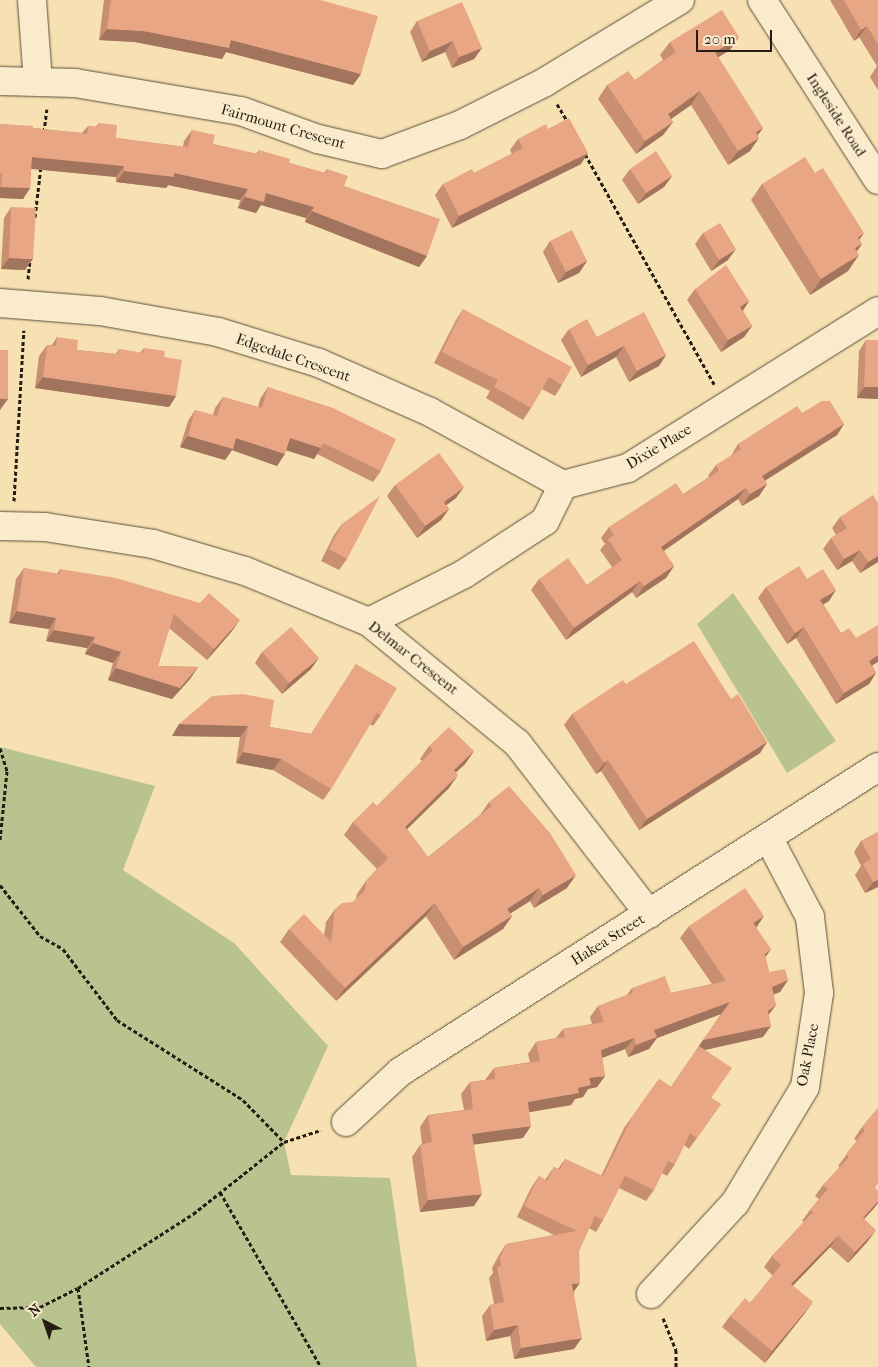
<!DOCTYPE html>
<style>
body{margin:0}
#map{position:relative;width:878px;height:1367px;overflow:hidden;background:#f7e0b1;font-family:"IM FELL French Canon",serif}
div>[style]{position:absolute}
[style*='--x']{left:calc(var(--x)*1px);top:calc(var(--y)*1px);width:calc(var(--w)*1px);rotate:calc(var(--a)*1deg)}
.green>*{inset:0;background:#b8c38f}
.path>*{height:3px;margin-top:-1.5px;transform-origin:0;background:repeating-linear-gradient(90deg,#251d14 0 4px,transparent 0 6.5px)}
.roads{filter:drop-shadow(0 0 1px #5a4e3b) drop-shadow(0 0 1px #5a4e3b)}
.minor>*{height:28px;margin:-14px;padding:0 14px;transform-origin:14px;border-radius:14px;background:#faebcc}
.wall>*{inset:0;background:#c88f72}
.shaded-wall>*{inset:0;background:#a2745d}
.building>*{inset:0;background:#e8a685}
span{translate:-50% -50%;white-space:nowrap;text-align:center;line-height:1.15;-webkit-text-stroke:5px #faebcc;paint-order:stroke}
.street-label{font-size:15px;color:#251d14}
.north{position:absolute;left:20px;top:1297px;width:50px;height:50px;-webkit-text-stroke:4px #faebcc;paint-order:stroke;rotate:319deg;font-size:14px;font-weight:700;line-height:20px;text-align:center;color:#251d14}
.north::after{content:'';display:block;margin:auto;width:18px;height:22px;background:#251d14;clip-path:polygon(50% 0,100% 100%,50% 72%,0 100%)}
.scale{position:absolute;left:696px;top:30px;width:76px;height:22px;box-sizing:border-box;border:2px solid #251d14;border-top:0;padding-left:6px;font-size:15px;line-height:18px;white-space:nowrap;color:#251d14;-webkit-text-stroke:4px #faebcc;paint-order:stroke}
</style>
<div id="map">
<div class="green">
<i style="clip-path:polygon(733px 593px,836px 741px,787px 773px,697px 624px)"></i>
<i style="clip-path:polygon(0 747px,155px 786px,123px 870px,234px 943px,328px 1046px,284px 1142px,291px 1175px,390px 1178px,417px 1367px,36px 1367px,0 1324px)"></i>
</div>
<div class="path">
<i style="--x:557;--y:104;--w:21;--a:59"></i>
<i style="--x:44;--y:132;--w:23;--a:-83"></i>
<i style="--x:585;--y:154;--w:264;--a:60.7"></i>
<i style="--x:35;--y:217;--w:51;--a:-83.3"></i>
<i style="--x:28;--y:279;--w:19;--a:-84"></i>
<i style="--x:14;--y:501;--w:171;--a:-86.7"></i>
<i style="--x:0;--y:748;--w:24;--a:73"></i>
<i style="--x:7;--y:771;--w:69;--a:95.8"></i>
<i style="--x:0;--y:885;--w:65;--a:51.9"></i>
<i style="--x:40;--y:936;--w:26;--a:29"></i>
<i style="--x:63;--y:949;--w:89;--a:52.7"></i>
<i style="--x:117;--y:1020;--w:149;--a:32.4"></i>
<i style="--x:243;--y:1100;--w:59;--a:45.7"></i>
<i style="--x:220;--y:1192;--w:202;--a:60"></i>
<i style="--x:78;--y:1288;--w:137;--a:-32.8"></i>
<i style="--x:193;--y:1214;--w:116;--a:-38.4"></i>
<i style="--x:284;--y:1142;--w:39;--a:-18"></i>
<i style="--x:0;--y:1308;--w:40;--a:-1.4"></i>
<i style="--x:40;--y:1307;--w:42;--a:-26.6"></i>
<i style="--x:78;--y:1288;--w:80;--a:82.1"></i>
<i style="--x:663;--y:1318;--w:35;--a:68"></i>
<i style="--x:676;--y:1350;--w:17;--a:90"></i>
</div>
<div class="roads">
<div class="minor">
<i style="--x:32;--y:0;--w:81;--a:85.8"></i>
<i style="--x:762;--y:0;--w:214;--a:57.2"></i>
<i style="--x:0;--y:81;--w:75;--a:1.5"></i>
<i style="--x:75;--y:83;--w:168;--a:9.6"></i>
<i style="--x:241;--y:111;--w:82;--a:20"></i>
<i style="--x:318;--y:139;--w:66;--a:13.2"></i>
<i style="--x:382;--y:154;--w:83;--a:-20.4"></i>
<i style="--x:460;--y:125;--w:95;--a:-26.8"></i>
<i style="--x:545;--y:82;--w:158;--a:-31.3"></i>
<i style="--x:0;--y:303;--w:100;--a:4.6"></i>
<i style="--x:100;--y:311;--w:120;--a:10.1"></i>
<i style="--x:218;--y:332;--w:106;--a:17.1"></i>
<i style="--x:319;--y:363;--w:121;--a:23.8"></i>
<i style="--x:430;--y:412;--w:152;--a:28.8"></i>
<i style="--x:0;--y:526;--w:45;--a:1.3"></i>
<i style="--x:45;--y:527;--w:109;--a:8.9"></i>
<i style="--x:153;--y:544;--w:96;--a:16.4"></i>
<i style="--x:245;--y:571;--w:134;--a:22.4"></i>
<i style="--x:369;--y:622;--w:191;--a:39.3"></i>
<i style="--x:517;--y:743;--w:216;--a:52.3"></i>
<i style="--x:369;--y:622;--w:106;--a:-26.8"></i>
<i style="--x:464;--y:574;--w:97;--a:-33.2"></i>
<i style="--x:545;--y:521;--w:40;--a:-63.4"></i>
<i style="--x:563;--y:485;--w:67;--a:-14.7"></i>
<i style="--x:628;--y:468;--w:295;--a:-32.1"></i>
<i style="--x:346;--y:1122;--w:74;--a:-42.8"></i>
<i style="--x:400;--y:1072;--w:567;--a:-32.54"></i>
<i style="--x:651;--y:1294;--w:124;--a:-47.3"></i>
<i style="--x:735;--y:1203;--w:135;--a:-58.9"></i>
<i style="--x:805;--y:1087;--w:95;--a:-81.5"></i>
<i style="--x:819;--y:993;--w:77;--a:-96.8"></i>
<i style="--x:810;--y:917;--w:90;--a:-117.7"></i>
</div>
</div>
<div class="wall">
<i style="clip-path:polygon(104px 0,320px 0,361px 74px,353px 85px,226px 52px,222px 59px,135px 42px,99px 40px)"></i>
<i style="clip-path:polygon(830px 0,878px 0,878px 90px,870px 77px,877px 66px,859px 37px,854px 41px)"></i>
<i style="clip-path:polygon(417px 21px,482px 48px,474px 59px,452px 68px,445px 52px,422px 62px,410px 32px)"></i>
<i style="clip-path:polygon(670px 42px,730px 50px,718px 57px,763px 128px,758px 135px,750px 151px,728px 165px,691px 105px,671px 119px,673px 122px,663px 135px,636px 154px,598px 99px,607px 85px,635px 80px,663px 60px,660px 55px)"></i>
<i style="clip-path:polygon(99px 123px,116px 138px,183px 147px,184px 141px,192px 130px,213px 144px,256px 154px,259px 150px,289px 163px,324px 173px,327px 169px,344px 186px,427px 256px,419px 267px,305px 222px,306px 218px,261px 205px,256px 213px,238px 208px,240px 200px,168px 185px,166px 188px,116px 182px,116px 177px,31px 169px,30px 188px,23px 199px,0 198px,0 124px,33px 128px,82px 133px,88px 126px,96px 127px)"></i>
<i style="clip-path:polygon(548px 129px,581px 164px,452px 228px,435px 195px,443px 184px,474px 173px,512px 154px,510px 150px,518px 139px)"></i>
<i style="clip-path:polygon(630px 169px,672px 176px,664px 187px,638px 204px,622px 180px)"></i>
<i style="clip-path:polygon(815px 173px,862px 244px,857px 251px,848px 271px,810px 295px,751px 200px,762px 184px)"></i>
<i style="clip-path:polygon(11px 207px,25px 270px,1px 269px,4px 218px)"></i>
<i style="clip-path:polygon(703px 233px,728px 260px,711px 271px,695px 244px)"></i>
<i style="clip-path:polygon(550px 241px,587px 261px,579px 273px,558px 283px,543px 252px)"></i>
<i style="clip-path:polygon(695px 289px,749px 301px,743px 311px,752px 326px,744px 337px,721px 352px,687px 300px)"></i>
<i style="clip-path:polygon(463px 309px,562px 385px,555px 396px,542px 389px,531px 408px,523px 420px,486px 398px,490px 391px,434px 363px,456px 320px)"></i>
<i style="clip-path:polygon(569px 329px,597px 337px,666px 355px,659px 366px,629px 382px,616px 357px,581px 377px,561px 340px)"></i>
<i style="clip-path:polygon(57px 337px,77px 350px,116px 354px,119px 349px,140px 353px,144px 348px,164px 357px,176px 396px,169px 407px,35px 388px,39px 356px,47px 345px,52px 345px)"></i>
<i style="clip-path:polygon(866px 340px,878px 399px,857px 398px,859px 351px)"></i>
<i style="clip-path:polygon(268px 387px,381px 471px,373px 482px,317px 454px,314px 459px,286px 450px,277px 466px,232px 450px,225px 460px,180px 447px,188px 421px,195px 410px,213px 415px,215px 408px,223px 397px,258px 407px,260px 399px)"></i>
<i style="clip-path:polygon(802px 413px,844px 424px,837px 435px,765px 481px,767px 484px,759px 496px,742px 506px,738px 499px,664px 551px,674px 566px,666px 578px,636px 598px,632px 592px,566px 640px,531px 590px,539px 579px,587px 585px,612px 567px,600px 550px,605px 544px,601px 538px,609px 527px,683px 494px,709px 477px,708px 476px,716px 465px,731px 456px,738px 444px)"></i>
<i style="clip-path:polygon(395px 485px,456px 498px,446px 505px,449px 509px,441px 520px,417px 538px,387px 496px)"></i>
<i style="clip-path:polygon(878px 503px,878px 562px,860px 573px,852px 561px,837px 570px,823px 549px,831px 538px,836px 535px,832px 528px,840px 517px)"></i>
<i style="clip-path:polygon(342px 524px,347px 559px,339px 570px,321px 561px,334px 535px)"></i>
<i style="clip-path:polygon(24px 568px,57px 574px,60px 569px,232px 631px,207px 660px,169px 628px,158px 666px,198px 667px,190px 679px,172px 699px,108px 680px,113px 663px,85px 654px,87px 648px,46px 641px,49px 629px,9px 623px,16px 579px)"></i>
<i style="clip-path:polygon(807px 579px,829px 601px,823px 604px,841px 633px,872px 665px,876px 673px,869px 684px,836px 704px,796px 638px,787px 644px,758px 598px,766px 587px)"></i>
<i style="clip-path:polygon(262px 652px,311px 669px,282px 694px,255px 663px)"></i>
<i style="clip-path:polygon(356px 664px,381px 715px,373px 726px,370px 724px,331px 789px,323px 800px,273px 770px,236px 763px,240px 737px,172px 736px,243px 694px,270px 727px,311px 734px)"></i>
<i style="clip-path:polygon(626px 684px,731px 699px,767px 742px,760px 753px,639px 830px,601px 771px,596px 774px,564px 725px,572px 714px)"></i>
<i style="clip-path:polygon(429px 746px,474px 751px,465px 764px,456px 772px,449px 788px,407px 829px,428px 857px,480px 815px,489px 802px,567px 888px,534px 908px,530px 901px,510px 914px,512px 916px,503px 929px,454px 960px,426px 916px,336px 1001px,280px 942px,289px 929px,324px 935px,326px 922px,335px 909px,353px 902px,356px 899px,357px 894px,366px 881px,377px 869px,344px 835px,353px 822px,377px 806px,422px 761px,420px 759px)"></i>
<i style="clip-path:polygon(878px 832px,878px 887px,865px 893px,855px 875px,861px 866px,854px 852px,861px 841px)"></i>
<i style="clip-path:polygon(689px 926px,756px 927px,765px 957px,769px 972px,788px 980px,780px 992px,773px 995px,776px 1005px,768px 1015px,763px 1037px,705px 1050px,711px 1098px,721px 1104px,689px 1149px,684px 1145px,675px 1164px,667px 1176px,662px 1173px,654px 1190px,646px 1201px,619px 1188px,603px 1220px,596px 1232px,589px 1228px,579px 1251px,574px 1292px,574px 1349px,514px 1359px,510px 1336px,486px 1341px,482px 1316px,490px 1305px,494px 1304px,489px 1278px,493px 1273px,492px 1268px,499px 1255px,506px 1244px,554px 1235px,517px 1217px,531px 1188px,539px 1176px,545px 1180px,554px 1167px,558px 1169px,565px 1159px,601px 1176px,624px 1128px,659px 1079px,671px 1087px,721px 1014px,657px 1038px,649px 1049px,628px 1057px,625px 1049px,602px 1058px,605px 1076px,597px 1087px,588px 1089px,583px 1097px,575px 1099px,571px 1105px,529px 1112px,523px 1138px,474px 1144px,474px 1206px,420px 1212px,412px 1157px,420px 1145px,422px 1144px,420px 1127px,428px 1115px,464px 1110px,461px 1094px,470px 1082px,485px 1080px,494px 1068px,530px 1062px,528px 1054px,536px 1042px,556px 1038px,563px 1029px,592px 1024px,590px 1017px,598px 1006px,627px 995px,632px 988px,671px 993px,712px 984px,680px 938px)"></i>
<i style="clip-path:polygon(878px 1108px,878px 1183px,874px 1188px,875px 1207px,864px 1219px,868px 1241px,848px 1263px,830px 1247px,793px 1285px,805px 1313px,765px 1363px,722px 1327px,730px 1316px,750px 1303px,773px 1276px,764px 1267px,772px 1256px,804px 1222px,802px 1221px,810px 1210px,819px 1199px,815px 1196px,823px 1185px,840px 1167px,838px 1166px,857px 1141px,854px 1139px,862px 1127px)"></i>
</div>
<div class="shaded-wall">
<i style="clip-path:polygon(867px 26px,859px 37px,854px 41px,861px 30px)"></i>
<i style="clip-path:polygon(107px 29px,143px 31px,231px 40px,361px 74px,353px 85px,226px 52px,222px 59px,135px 42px,99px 40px)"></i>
<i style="clip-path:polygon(739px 37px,730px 50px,706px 65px,715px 52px)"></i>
<i style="clip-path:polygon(453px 41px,445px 52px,422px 62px,430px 51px)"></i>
<i style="clip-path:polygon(482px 48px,474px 59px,452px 68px,459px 57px)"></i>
<i style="clip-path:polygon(700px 91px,691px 105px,658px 128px,668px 114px)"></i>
<i style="clip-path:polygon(673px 122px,663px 135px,636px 154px,645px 141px)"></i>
<i style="clip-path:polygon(763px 128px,753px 141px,756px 132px)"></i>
<i style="clip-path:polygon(759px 138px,750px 151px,728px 165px,738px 151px)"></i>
<i style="clip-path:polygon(588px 153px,581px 164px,452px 228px,459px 216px)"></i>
<i style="clip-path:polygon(32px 157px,124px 166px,116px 177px,24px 168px)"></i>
<i style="clip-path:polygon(124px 171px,174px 173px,248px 189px,240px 200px,168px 185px,166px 188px,116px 182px)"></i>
<i style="clip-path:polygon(672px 176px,664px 187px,638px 204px,646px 193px)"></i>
<i style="clip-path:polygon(1px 187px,30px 188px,23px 199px,0 198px,0 188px)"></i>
<i style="clip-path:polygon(266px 193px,314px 207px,306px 218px,261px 205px,256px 213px,238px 208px,245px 197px)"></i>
<i style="clip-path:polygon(312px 211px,427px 256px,419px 267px,305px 222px)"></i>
<i style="clip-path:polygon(864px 233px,853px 249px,858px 237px)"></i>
<i style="clip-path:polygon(862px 244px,851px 260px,859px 255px,848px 271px,810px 295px,821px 279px,855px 248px)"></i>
<i style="clip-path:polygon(736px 249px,728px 260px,711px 271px,719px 260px)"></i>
<i style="clip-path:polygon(9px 258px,33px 259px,25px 270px,1px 269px)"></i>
<i style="clip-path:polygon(587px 261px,579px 273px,558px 283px,566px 272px)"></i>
<i style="clip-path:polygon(749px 301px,741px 313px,740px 307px)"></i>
<i style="clip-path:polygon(752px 326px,744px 337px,721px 352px,728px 340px)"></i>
<i style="clip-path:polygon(624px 346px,616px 357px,581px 377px,588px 365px)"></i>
<i style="clip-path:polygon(666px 355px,659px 366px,629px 382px,637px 371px)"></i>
<i style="clip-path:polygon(43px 377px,176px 396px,169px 407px,35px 388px)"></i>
<i style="clip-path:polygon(864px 387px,878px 387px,878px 399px,857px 398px)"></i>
<i style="clip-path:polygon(0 399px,8px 399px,0 410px)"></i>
<i style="clip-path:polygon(844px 424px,837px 435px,754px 487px,762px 476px)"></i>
<i style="clip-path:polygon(188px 436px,236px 438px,285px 454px,277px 466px,232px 450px,225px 460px,180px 447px)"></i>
<i style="clip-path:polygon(290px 438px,321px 448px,314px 459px,282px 449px)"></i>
<i style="clip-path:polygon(767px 484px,759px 496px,742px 506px,750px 494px)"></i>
<i style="clip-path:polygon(464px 487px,456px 498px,436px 513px,444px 502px)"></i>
<i style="clip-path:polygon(746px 488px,738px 499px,653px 558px,661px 547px)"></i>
<i style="clip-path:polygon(449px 509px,441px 520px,417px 538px,425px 526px)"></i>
<i style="clip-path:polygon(860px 550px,852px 561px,837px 570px,844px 559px)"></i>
<i style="clip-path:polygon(878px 556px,878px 562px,860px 573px,868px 562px)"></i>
<i style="clip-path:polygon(674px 566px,666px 578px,636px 598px,644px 586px)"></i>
<i style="clip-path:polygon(640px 581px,632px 592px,566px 640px,574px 628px)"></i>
<i style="clip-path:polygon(836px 590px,829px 601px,812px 611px,820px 600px)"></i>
<i style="clip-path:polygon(17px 611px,56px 618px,49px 629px,9px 623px)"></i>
<i style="clip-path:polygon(240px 620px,232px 631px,207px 660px,214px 649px)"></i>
<i style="clip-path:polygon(804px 627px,796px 638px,787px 644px,795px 633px)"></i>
<i style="clip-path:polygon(54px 630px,95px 637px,87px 648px,46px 641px)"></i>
<i style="clip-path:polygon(93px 643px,121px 652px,113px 663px,85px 654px)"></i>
<i style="clip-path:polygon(878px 655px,878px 662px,861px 672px,869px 661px)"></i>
<i style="clip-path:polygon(319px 658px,311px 669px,282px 694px,289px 683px)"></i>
<i style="clip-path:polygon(198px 667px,190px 679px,172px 699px,108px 680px,116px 668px)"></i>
<i style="clip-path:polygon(876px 673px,869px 684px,836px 704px,844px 693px)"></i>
<i style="clip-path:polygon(179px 724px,248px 726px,240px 737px,172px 736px)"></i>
<i style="clip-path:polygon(767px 742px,760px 753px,639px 830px,647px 819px)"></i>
<i style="clip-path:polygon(474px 751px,465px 764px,445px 783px,454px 770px)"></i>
<i style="clip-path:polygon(243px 752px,281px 759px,273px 770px,236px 763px)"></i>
<i style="clip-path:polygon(608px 760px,601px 771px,596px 774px,604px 763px)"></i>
<i style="clip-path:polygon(458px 775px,449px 788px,396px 840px,405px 827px)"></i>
<i style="clip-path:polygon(576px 875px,567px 888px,534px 908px,543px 895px)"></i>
<i style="clip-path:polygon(878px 880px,878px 887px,865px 893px,873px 882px)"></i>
<i style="clip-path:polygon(539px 888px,530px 901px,498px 921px,507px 909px)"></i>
<i style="clip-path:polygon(435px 903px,426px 916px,336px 1001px,345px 988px)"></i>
<i style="clip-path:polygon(512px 916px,503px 929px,454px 960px,463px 947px)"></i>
<i style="clip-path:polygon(764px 916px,756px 928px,753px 923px)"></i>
<i style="clip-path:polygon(771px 949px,763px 961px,765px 954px)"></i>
<i style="clip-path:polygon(788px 980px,780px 992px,763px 998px,772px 987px)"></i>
<i style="clip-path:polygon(730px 1002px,721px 1014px,657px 1038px,649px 1049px,628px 1057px,636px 1045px,654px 1030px)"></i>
<i style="clip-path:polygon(776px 1005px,767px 1017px,768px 1011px)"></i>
<i style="clip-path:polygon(771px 1026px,763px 1037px,695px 1052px,703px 1040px)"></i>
<i style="clip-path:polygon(634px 1038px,625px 1049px,592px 1062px,601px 1050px)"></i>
<i style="clip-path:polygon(605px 1076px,597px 1087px,588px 1089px,583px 1097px,575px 1099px,571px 1105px,519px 1114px,528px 1102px,578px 1088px,589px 1078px)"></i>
<i style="clip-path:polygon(531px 1126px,523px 1138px,464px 1146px,472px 1134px)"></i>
<i style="clip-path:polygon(482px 1194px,474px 1206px,420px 1212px,428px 1200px)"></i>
<i style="clip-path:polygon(878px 1201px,878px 1203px,875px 1207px,855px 1229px,863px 1218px)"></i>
<i style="clip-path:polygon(876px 1230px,868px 1241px,848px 1263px,855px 1252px)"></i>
<i style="clip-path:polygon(838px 1236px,830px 1247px,784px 1295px,791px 1284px)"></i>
<i style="clip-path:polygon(580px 1283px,572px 1294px,572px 1284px)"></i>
<i style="clip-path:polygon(813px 1302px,805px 1313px,765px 1363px,772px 1351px)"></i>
<i style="clip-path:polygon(518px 1325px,510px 1336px,486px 1341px,494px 1330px)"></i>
<i style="clip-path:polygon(582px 1338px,574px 1349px,514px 1359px,521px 1348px)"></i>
</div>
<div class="building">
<i style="clip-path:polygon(111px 0,320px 0,378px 16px,361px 74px,231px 40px,229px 48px,143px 31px,107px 29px)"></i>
<i style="clip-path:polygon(844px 0,878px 0,878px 44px,867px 26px,861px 30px)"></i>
<i style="clip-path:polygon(462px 2px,482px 48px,459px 57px,453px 41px,430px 51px,417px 21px)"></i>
<i style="clip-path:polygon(722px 10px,739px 37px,715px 52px,763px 128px,756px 132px,759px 138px,738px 151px,700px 91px,668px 114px,673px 122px,645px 141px,607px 85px,628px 71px,635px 80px,676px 52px,670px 42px)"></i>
<i style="clip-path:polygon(569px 118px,588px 153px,459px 216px,443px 184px,472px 169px,474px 173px,523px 148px,518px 139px,546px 124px,548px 129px)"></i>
<i style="clip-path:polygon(99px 123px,117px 125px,116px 138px,188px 147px,192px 130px,215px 135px,213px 144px,258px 154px,259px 150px,290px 159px,289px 163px,326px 173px,327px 169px,348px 176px,344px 186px,440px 219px,427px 256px,312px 211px,314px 207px,266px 193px,264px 202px,245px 197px,248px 189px,174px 173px,174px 177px,124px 171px,124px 166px,32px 157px,30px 188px,1px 187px,2px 173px,0 173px,0 124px,33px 126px,33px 128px,87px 134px,88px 126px,98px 127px)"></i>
<i style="clip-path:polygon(656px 151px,672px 176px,646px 193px,630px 169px)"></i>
<i style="clip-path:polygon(805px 157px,815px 173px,823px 168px,864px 233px,858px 237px,862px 244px,855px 248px,859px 255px,821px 279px,762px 184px)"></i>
<i style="clip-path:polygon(11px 207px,36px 208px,33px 259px,9px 258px)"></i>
<i style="clip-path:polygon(720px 223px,736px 249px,719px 260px,703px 233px)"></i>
<i style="clip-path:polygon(572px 230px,587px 261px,566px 272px,550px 241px)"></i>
<i style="clip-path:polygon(726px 265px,749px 301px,740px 307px,752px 326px,728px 340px,695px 289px)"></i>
<i style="clip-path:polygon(463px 309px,572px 367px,562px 385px,549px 377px,531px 408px,494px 387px,498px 380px,442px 352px)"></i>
<i style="clip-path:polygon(644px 312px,666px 355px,637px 371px,624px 346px,588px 365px,569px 329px,587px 319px,597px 337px)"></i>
<i style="clip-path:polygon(57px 337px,78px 340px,77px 350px,118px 354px,119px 349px,143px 353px,144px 348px,165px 351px,164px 357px,182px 360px,176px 396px,43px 377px,47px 345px,56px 346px)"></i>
<i style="clip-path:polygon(866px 340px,878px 340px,878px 387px,864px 387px)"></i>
<i style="clip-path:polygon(0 350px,8px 350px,8px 399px,0 399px)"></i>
<i style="clip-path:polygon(268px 387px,333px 408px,396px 439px,381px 471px,323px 443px,321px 448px,290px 438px,285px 454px,236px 438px,233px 449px,188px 436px,195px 410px,217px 416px,223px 397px,262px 408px)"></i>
<i style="clip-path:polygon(822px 401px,830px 401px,844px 424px,762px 476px,767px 484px,750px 494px,746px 488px,661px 547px,674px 566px,644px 586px,640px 581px,574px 628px,539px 579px,568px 558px,587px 585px,622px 560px,608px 539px,614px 535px,609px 527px,676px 483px,683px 494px,719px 471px,716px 465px,741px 449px,738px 444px,797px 406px,802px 413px)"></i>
<i style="clip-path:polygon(439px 453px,464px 487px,444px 502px,449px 509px,425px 526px,395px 485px)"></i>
<i style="clip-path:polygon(873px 495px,878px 503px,878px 556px,868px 562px,860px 550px,844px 559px,831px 538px,847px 528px,840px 517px)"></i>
<i style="clip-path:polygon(380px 496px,347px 559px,329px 549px,342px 524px)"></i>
<i style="clip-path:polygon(799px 566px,807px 579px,823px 569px,836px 590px,820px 600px,841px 633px,849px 628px,856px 638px,878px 625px,878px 655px,869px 661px,876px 673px,844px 693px,804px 627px,795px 633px,766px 587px)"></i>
<i style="clip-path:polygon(24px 568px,60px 574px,60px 569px,116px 578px,200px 603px,209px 593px,240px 620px,214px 649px,174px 614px,158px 666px,198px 667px,180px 688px,116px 668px,121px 652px,93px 643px,95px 637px,54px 630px,56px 618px,17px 611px)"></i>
<i style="clip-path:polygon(291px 627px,319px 658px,289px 683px,262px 652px)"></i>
<i style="clip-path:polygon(694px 641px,731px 699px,738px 694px,767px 742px,647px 819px,608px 760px,604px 763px,572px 714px,623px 680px,626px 684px)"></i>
<i style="clip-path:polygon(356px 664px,397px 688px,381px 715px,377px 713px,331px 789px,281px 759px,243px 752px,248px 726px,179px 724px,212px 696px,243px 694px,274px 700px,270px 727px,311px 734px)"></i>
<i style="clip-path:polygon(449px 727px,474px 751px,454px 770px,458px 775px,405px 827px,428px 857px,492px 806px,489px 802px,509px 786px,550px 833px,576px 875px,543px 895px,539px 888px,507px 909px,512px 916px,463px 947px,435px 903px,345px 988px,289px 929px,304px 914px,331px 942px,335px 909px,342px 903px,353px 902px,365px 890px,366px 881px,388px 858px,353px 822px,373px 802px,377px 806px,433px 750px,429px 746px)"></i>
<i style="clip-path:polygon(878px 832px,878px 880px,873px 882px,863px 864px,871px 859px,861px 841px)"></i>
<i style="clip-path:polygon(745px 888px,764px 916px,753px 923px,771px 949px,765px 954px,769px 972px,785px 969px,788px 980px,772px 987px,776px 1005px,768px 1011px,771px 1026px,703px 1040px,730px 1002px,654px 1030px,657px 1037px,636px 1045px,634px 1038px,601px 1050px,605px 1076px,589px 1078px,591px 1085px,578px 1088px,579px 1093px,528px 1102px,531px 1126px,472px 1134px,482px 1194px,428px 1200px,420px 1145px,432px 1142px,428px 1115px,473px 1109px,470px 1082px,495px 1079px,494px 1068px,540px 1061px,536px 1042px,565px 1037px,563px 1029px,604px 1022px,598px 1006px,633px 993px,632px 988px,665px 976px,671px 993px,726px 981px,689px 926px)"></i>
<i style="clip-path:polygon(699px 1046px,732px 1068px,711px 1098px,721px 1104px,697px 1138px,690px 1133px,675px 1164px,668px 1161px,654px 1190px,625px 1176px,603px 1220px,595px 1216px,579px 1251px,580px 1283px,572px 1284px,582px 1338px,521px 1348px,518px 1325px,494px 1330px,490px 1305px,504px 1302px,497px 1267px,501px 1266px,500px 1257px,506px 1244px,577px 1231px,524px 1206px,539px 1176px,547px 1181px,554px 1167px,560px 1170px,565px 1159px,603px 1176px,632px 1117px,659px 1079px,671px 1087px)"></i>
<i style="clip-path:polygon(878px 1108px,878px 1182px,874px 1187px,878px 1191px,878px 1201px,863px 1218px,876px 1230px,855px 1252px,838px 1236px,791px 1284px,813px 1302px,772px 1351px,730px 1316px,745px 1298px,750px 1303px,781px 1265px,772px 1256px,813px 1212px,810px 1210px,828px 1189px,823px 1185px,849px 1157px,846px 1154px,865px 1130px,862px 1127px)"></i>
</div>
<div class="street-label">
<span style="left:836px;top:115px;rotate:57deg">Ingleside Road</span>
<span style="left:283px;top:127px;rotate:16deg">Fairmount Crescent</span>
<span style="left:293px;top:358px;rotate:19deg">Edgedale Crescent</span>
<span style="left:659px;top:447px;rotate:-31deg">Dixie Place</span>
<span style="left:413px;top:658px;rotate:38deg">Delmar Crescent</span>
<span style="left:608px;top:940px;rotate:-32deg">Hakea Street</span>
<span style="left:808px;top:1055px;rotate:-79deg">Oak Place</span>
</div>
<div class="north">N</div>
<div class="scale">20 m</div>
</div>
